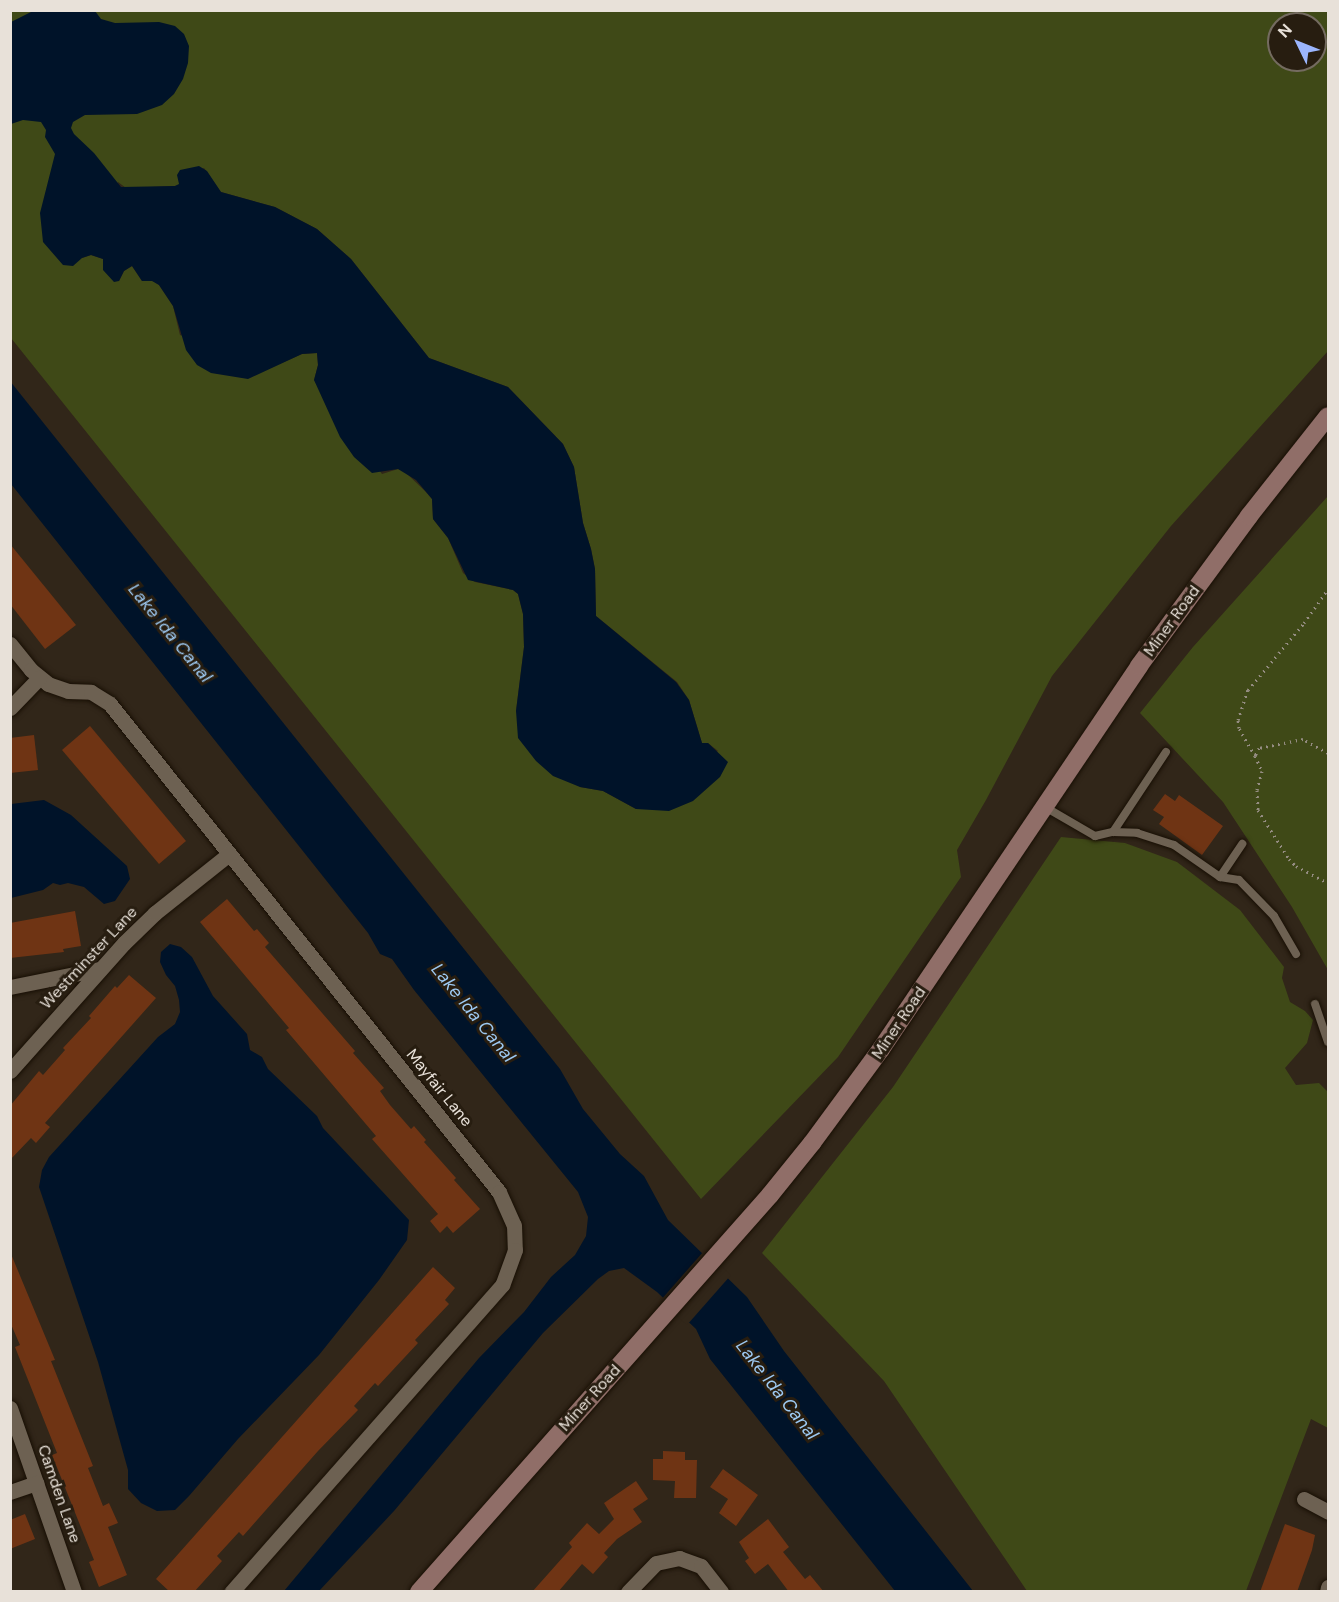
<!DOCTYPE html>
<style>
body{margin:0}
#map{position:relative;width:1339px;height:1602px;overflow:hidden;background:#312619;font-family:"DM Sans",sans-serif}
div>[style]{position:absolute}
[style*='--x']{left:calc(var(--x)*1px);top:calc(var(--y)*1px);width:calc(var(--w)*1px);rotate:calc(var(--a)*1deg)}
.green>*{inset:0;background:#3f4917}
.water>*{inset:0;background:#001329}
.pier>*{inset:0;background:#312619}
.building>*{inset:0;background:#6f3414}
.path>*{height:3px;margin-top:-1.5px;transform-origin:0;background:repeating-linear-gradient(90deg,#958d82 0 1.5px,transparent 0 6px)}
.roads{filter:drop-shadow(0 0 2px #180f04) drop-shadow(0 0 2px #180f04)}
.lane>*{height:8px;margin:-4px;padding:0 4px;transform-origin:4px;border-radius:4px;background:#6d6152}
.street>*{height:15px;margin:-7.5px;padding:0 7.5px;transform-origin:7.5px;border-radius:7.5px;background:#6d6152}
.secondary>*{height:18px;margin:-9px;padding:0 9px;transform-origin:9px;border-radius:9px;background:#906e68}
span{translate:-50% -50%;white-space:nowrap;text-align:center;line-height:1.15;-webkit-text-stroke:6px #271d10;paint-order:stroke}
.street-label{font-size:16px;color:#e8e1d9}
.water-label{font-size:18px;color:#9dc9f2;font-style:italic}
.frame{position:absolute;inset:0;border:12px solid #e8e1d9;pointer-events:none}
.north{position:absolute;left:1267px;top:12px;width:60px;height:60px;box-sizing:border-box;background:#271d10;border:2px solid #746b60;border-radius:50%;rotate:313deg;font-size:16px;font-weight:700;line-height:24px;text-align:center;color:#e8e1d9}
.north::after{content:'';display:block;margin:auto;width:21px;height:27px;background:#9bb5fd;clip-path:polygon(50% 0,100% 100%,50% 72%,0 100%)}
</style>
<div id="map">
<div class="green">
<i style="clip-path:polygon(evenodd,11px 11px,1328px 11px,1328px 351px,1171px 526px,1052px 676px,986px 800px,957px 850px,961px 877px,838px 1057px,701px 1199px,11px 338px,11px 11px,1279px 24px,1315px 24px,1315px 60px,1279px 60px,1279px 24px,11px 11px,204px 168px,221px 192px,275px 207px,317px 229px,351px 259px,429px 358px,508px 387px,563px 444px,574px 467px,583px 523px,591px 549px,595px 569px,596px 616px,677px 682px,689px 700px,702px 743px,708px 743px,718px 751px,636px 809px,603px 791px,580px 787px,516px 711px,524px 647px,523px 614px,518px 594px,513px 590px,475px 582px,463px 573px,448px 538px,433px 519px,432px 499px,425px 491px,404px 471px,398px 469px,382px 474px,314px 380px,318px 365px,317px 353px,302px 354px,279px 364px,180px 335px,173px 306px,159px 285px,152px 280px,142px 281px,132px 266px,124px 271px,119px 281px,103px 259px,91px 255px,82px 258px,118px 182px,126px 188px,175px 186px,179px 185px,179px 180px,204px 168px)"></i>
<i style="clip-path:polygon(1328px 496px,1328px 970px,1292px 907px,1223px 802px,1140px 713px,1193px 647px)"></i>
<i style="clip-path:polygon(1061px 837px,1125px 843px,1177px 862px,1240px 910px,1284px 967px,1282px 978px,1290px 1002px,1305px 1011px,1313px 1020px,1307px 1043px,1285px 1068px,1296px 1085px,1319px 1083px,1328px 1092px,1328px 1428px,1311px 1419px,1246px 1591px,1027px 1591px,884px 1381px,762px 1253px,893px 1087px)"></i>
</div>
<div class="water">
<i style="clip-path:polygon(95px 11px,101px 19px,115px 23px,159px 22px,175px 26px,184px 34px,189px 46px,188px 63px,183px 79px,174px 94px,162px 105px,137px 114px,85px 115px,73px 122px,71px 128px,74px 134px,94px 153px,121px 187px,175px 186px,179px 184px,177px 175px,180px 170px,199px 166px,207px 171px,221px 192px,275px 207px,317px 229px,351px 259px,429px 358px,508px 387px,563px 444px,574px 467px,583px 523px,591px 549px,595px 569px,596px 616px,676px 682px,689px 700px,702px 743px,708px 743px,728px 762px,720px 777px,693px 801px,669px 811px,636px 809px,603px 791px,580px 787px,553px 776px,536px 761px,518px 738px,516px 711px,524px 647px,523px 614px,518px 594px,513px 590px,468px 580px,448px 538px,433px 519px,432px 499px,416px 480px,398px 469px,372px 473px,354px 457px,340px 437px,314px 380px,318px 365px,317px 353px,302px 354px,248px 379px,211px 373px,197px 365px,186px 350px,173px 306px,159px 285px,152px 281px,142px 281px,132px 266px,124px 271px,119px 281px,114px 282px,103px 270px,103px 259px,91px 255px,82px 258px,73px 266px,63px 265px,43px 242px,40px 213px,55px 154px,45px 137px,46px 130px,41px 122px,23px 120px,11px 124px,11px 22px,33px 11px)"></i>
<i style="clip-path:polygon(10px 381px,560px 1069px,583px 1109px,620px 1154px,644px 1176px,668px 1220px,747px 1297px,784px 1351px,973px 1591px,895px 1591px,710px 1359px,696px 1329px,657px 1292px,624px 1268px,609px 1271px,598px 1279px,543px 1333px,394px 1511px,319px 1591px,284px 1591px,479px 1358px,524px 1312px,551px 1277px,575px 1255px,586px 1236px,588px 1217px,578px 1192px,414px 990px,392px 959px,380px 954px,368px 933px,11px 484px)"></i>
<i style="clip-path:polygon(44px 800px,71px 815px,127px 866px,130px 879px,115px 901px,104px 904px,84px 887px,68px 883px,60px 885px,53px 883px,43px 890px,11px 898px,11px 804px)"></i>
<i style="clip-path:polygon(170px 944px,181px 947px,192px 957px,213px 996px,247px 1034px,250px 1050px,262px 1057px,268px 1069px,317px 1116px,323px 1128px,409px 1220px,407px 1240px,379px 1280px,319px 1355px,238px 1439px,189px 1496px,175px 1510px,157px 1511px,141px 1503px,128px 1489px,128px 1470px,98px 1362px,39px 1187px,42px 1170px,49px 1157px,158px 1037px,175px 1024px,180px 1012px,179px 1000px,175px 986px,166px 975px,160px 962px,161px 952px)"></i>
</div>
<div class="pier">
<i style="clip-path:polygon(704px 1251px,731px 1275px,687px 1325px,661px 1300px)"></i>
</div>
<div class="building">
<i style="clip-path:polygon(10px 544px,76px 625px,45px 649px,10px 604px)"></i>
<i style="clip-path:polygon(90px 726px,186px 841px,159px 864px,62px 750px)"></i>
<i style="clip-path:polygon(34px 735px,38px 770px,10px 773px,10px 738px)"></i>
<i style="clip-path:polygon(1165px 794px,1175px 801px,1179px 795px,1223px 826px,1202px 855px,1159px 824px,1164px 817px,1153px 810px)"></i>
<i style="clip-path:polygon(227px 899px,254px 931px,257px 929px,269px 943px,265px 947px,355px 1051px,353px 1053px,384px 1088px,380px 1091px,390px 1105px,411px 1129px,414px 1126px,426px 1140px,424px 1142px,456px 1178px,454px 1180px,480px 1209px,453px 1233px,447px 1226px,440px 1233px,430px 1221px,438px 1214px,372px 1139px,376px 1136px,286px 1030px,289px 1028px,200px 922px)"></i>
<i style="clip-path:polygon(75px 911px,81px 946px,63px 949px,64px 952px,10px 958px,10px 923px)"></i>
<i style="clip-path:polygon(129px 975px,156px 998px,45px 1123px,50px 1127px,36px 1143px,31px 1138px,10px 1160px,10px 1106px,39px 1071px,43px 1075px,65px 1050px,63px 1048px,91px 1018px,89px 1016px,115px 986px,117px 988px)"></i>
<i style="clip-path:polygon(11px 1254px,55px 1360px,51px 1361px,93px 1466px,88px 1468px,103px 1506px,109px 1503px,118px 1523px,108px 1527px,127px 1575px,99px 1587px,89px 1562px,94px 1560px,52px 1455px,57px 1453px,15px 1347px,20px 1345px,10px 1322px)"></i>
<i style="clip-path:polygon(433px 1267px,455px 1288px,445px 1300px,449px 1304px,415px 1340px,418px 1343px,378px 1386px,375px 1383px,354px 1406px,358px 1410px,318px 1451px,243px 1536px,239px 1532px,217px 1556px,222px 1561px,194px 1592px,170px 1592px,156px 1579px)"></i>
<i style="clip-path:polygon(663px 1451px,685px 1452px,685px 1460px,697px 1460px,696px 1498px,674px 1498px,675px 1481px,653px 1480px,653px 1459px,663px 1459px)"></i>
<i style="clip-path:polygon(723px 1469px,758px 1495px,736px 1526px,719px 1513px,728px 1499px,710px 1487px)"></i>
<i style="clip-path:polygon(636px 1481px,648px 1499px,633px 1509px,642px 1522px,617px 1539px,604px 1553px,608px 1557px,593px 1574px,582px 1564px,558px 1592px,532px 1592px,572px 1547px,569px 1543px,587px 1523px,599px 1534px,614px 1519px,604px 1503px)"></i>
<i style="clip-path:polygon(25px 1514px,35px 1539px,10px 1549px,10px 1520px)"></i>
<i style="clip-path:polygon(768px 1519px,789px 1547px,783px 1552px,805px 1579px,810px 1575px,824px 1592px,789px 1592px,768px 1564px,755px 1574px,745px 1561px,749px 1558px,739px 1542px)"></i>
<i style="clip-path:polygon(1285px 1524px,1315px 1535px,1312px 1550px,1297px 1592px,1260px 1592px)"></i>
</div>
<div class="path">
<i style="--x:1328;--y:753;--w:29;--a:-151"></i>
<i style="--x:1303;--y:739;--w:45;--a:168.4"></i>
<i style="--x:1259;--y:748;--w:9;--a:117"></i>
<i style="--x:1255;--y:756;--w:17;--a:65"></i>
<i style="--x:1262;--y:771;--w:20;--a:105"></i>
<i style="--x:1257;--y:790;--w:20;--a:87"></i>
<i style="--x:1258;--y:810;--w:58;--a:57.7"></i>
<i style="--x:1289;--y:859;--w:10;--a:45"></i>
<i style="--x:1296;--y:866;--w:36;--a:28"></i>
<i style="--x:1255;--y:756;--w:32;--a:-120"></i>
<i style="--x:1239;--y:728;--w:8;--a:-97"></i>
<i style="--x:1238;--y:720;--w:32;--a:-72"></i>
<i style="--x:1248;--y:690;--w:87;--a:-50.1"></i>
<i style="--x:1304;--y:623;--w:42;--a:-54.8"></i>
</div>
<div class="roads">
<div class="lane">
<i style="--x:1045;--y:807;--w:58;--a:30.1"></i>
<i style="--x:1095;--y:836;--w:18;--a:-13"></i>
<i style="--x:1113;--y:832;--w:24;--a:2"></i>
<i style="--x:1137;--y:833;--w:39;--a:18"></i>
<i style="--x:1174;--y:845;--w:56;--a:34.8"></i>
<i style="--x:1220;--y:877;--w:19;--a:9"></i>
<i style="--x:1239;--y:880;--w:50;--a:45.8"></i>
<i style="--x:1274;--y:916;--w:44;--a:59.9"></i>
<i style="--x:1113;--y:832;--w:96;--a:-56.5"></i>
<i style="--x:1220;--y:877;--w:40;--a:-56"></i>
<i style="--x:1315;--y:1004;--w:40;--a:71.1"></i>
</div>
<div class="street">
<i style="--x:10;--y:644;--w:33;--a:51"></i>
<i style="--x:31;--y:670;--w:22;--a:39"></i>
<i style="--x:48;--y:684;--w:21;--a:19"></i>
<i style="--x:68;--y:691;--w:23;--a:2"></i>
<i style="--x:91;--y:692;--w:22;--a:32"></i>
<i style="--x:110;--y:704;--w:624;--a:51.44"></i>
<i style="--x:499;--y:1192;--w:36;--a:66"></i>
<i style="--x:514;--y:1225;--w:25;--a:88"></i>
<i style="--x:515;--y:1250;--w:37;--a:110"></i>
<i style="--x:502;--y:1285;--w:409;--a:131.4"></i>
<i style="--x:10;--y:708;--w:42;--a:-46"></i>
<i style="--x:10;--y:987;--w:92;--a:-11.3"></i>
<i style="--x:10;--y:1071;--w:171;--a:-48.3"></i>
<i style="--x:124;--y:943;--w:43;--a:-44.1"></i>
<i style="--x:155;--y:913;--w:95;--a:-38.6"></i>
<i style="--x:10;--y:1408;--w:195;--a:70.8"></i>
<i style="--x:10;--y:1492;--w:28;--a:-19"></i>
<i style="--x:1304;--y:1499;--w:27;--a:28"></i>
<i style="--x:628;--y:1592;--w:40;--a:-46"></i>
<i style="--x:656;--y:1563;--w:24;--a:-12"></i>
<i style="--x:679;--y:1558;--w:23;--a:20"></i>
<i style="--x:701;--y:1566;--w:33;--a:52"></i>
<i style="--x:1327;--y:1592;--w:5;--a:-79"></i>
</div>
<div class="secondary">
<i style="--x:419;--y:1592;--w:530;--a:-48.52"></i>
<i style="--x:770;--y:1195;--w:67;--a:-51.1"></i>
<i style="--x:812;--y:1143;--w:117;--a:-53.7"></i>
<i style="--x:881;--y:1049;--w:462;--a:-56"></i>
<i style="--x:1139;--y:666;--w:186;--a:-53.7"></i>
<i style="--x:1249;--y:516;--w:127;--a:-51.7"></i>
</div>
</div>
<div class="street-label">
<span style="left:1172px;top:621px;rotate:-54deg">Miner Road</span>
<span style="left:89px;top:958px;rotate:-47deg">Westminster Lane</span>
<span style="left:899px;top:1023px;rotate:-56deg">Miner Road</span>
<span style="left:439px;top:1088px;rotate:51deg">Mayfair Lane</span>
<span style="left:590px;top:1398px;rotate:-48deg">Miner Road</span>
<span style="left:59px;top:1494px;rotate:71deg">Camden Lane</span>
</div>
<div class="water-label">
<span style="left:170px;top:633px;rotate:51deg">Lake Ida Canal</span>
<span style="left:473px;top:1013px;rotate:51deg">Lake Ida Canal</span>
<span style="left:777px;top:1390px;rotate:52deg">Lake Ida Canal</span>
</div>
<div class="frame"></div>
<div class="north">N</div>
</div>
